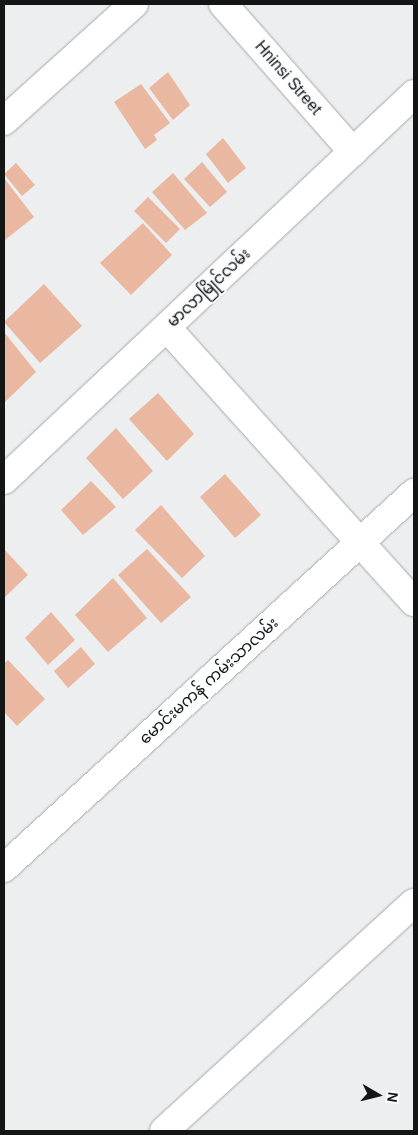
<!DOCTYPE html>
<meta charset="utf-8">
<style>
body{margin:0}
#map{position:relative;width:418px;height:1135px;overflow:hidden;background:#edeef0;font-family:Helvetica,"Noto Sans Myanmar",sans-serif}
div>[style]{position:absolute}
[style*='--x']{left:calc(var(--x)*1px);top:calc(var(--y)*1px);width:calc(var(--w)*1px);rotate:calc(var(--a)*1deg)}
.building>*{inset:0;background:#eab7a0}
.roads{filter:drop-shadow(0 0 1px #a7a8a9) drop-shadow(0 0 1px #a7a8a9)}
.street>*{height:28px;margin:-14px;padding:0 14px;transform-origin:14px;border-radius:14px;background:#fff}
.secondary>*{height:28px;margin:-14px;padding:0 14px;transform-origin:14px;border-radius:14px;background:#fff}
span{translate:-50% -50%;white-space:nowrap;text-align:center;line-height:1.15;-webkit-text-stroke:4px #fafcfd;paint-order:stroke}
.street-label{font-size:16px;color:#141515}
.frame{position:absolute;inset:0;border:5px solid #141515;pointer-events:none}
.north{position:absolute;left:353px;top:1070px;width:50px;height:50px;-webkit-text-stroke:4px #fafcfd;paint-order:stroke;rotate:98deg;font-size:14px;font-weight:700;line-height:20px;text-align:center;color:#141515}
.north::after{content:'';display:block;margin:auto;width:18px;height:22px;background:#141515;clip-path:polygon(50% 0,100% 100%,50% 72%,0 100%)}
</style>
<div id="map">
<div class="building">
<i style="clip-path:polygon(168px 72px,190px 105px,173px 120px,149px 88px)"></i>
<i style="clip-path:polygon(141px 84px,170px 123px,154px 135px,157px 140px,145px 149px,114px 102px)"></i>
<i style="clip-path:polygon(223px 138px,246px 168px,228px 183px,206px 154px)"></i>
<i style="clip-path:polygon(202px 162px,227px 192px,210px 207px,184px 179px)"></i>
<i style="clip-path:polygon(16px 163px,35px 185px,22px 196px,4px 174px)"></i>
<i style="clip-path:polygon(173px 173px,207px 213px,185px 230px,152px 192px)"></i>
<i style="clip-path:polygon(4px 178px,34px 217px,5px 240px,4px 239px)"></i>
<i style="clip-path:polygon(148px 197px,180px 229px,166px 243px,134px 211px)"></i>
<i style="clip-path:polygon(143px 223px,172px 255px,131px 295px,100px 263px)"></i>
<i style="clip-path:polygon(44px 284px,82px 326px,40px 363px,4px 322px)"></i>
<i style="clip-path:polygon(4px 332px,36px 372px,4px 403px)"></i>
<i style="clip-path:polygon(158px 393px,194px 434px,167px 461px,129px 419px)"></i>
<i style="clip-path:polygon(116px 428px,153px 471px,123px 499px,86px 458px)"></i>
<i style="clip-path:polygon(225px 474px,261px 515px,235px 538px,200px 497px)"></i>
<i style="clip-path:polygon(91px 481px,116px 507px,83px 535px,61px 510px)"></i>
<i style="clip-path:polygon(161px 505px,205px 556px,182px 578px,135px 530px)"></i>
<i style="clip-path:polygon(4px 549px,28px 575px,4px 598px)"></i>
<i style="clip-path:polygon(147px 549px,191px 597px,161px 623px,118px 575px)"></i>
<i style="clip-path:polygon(113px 578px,147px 618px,108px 652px,75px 615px)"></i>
<i style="clip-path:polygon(51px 612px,75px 640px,48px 665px,25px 638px)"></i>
<i style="clip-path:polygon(81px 647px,95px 664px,68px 688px,54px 671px)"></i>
<i style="clip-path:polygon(8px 660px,45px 699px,17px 726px,4px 712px,4px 664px)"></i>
</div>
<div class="roads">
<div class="street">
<i style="--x:223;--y:4;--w:197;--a:48.7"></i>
<i style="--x:4;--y:121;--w:175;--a:-42"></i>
<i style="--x:167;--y:328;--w:369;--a:48"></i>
<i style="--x:4;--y:480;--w:563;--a:-43.27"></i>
<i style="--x:164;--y:1131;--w:338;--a:-42.4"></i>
</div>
<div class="secondary">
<i style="--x:4;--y:868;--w:556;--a:-42.45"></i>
</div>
</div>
<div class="street-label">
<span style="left:288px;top:78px;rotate:49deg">Hninsi Street</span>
<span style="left:209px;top:288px;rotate:-43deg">မာလာမြိုင်လမ်း</span>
<span style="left:209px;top:681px;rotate:-42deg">မောင်းမကန် ကမ်းသာလမ်း</span>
</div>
<div class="frame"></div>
<div class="north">N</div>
</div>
